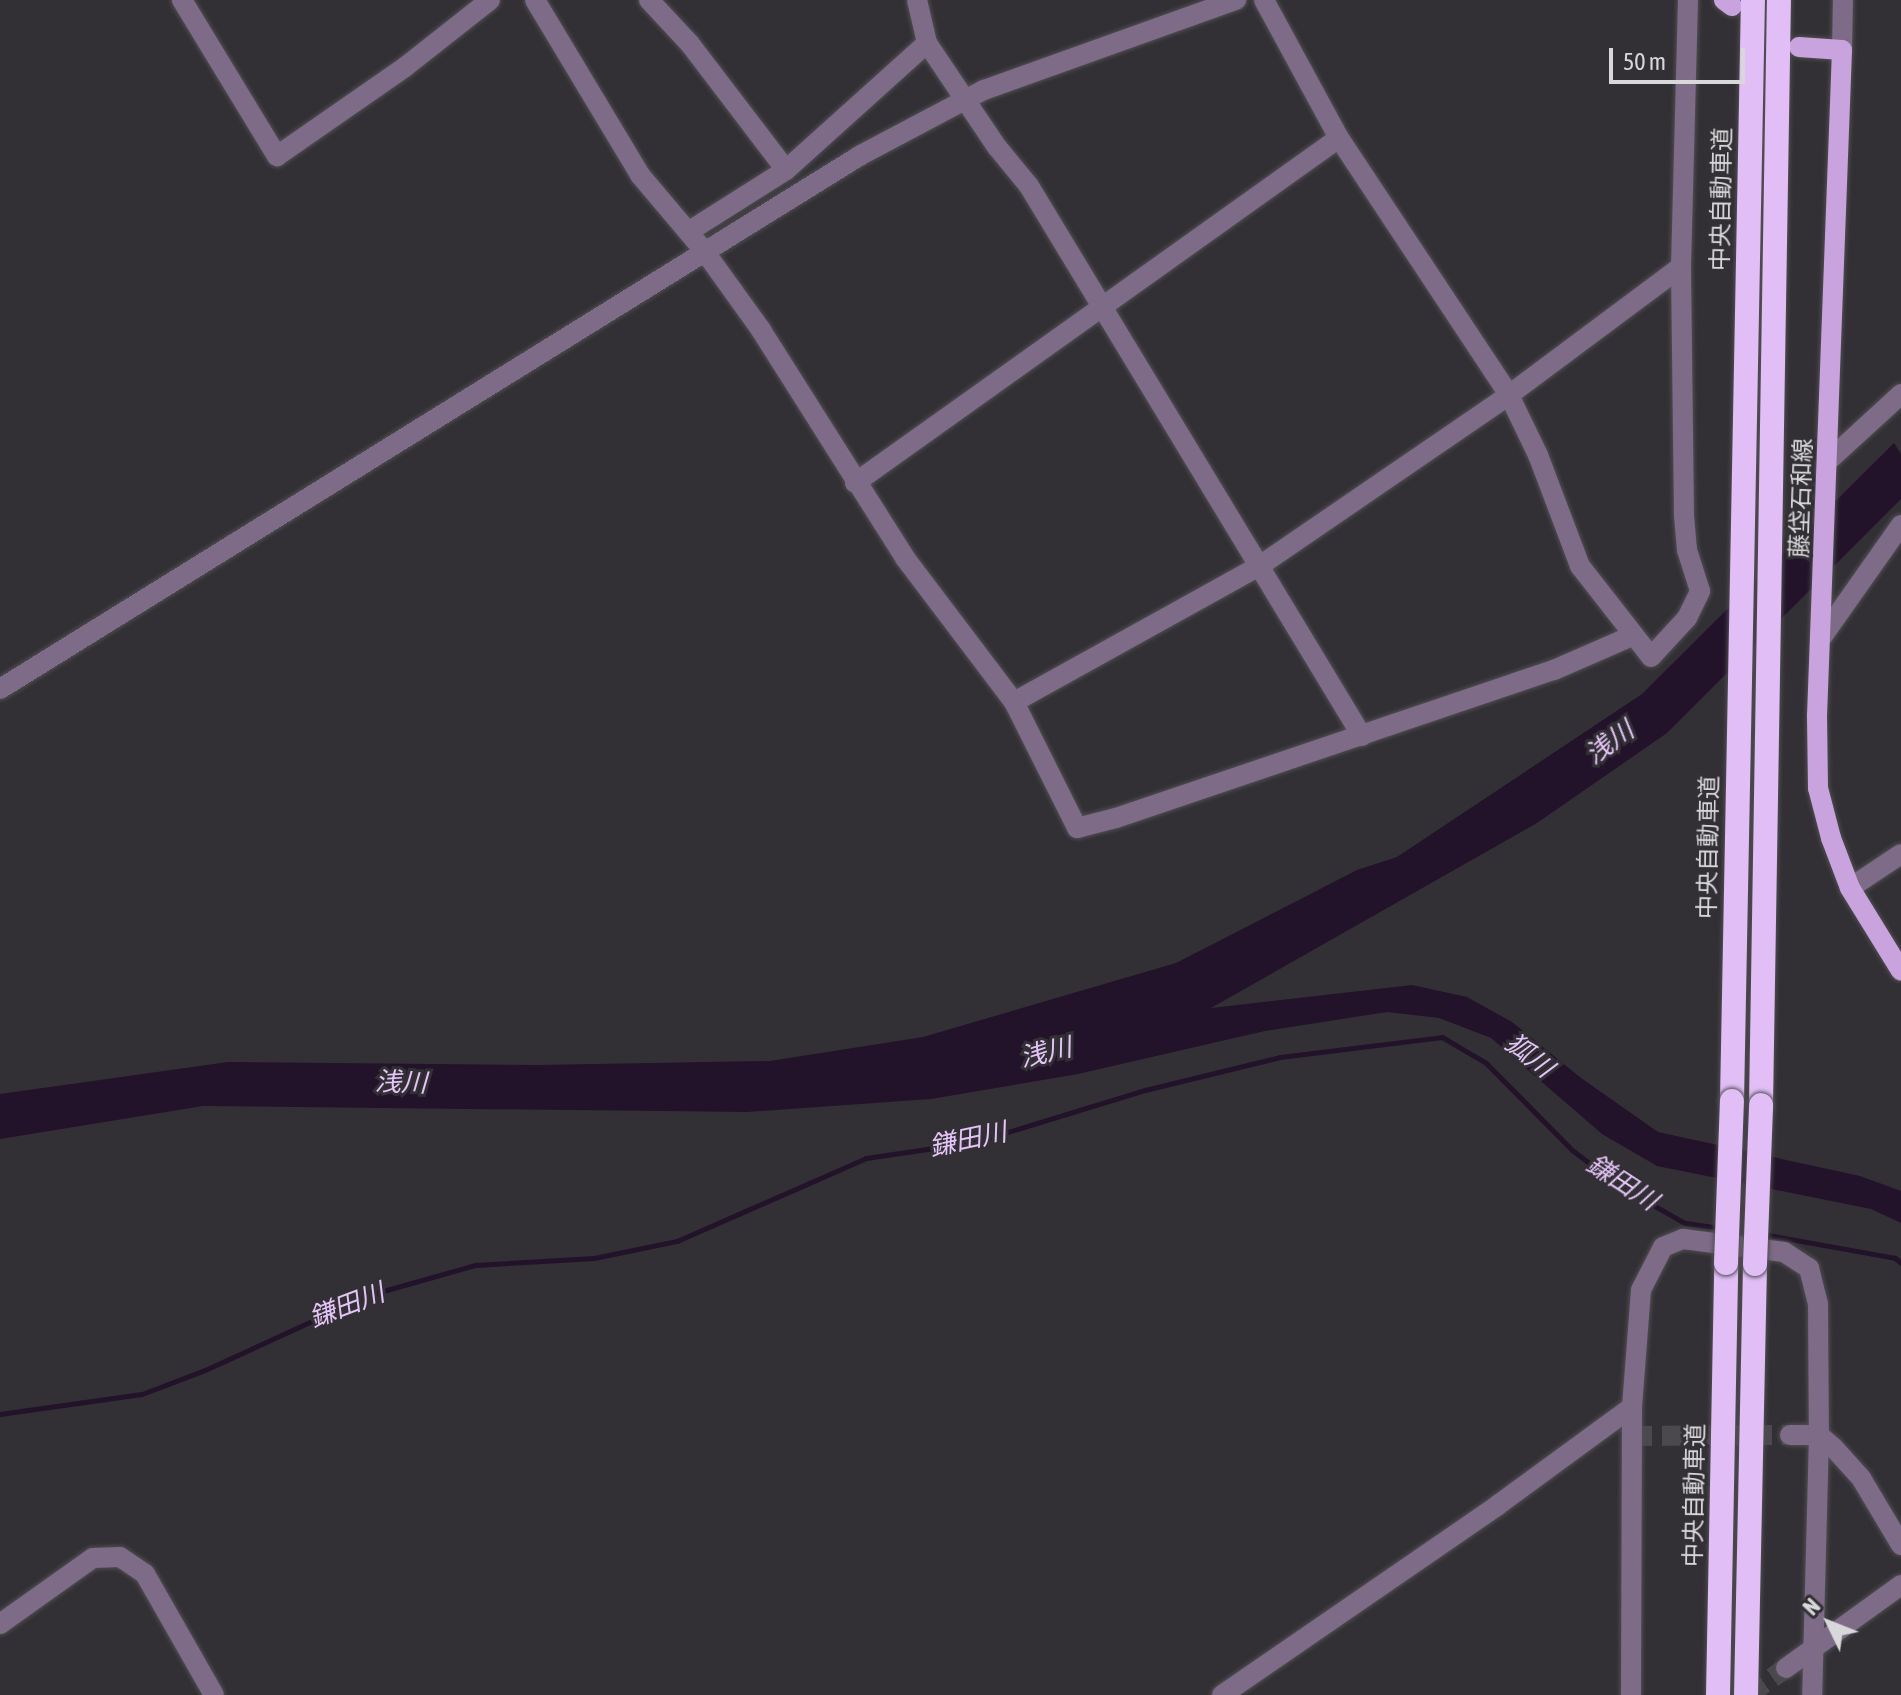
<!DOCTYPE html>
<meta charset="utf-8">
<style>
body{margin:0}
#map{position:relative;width:1901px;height:1695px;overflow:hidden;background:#323034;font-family:"Asap Condensed","Noto Sans JP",sans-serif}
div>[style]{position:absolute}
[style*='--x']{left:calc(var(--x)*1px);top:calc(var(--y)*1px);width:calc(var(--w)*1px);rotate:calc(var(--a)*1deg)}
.water>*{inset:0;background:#22132a}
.stream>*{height:5px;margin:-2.5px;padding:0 2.5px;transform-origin:2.5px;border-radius:2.5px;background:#22132a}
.minor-tunnel>*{height:20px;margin-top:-10px;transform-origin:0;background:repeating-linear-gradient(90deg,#4b494d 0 20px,transparent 0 30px)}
.roads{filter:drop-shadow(0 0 2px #504e52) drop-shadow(0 0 2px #504e52)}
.minor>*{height:20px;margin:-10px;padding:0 10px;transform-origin:10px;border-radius:10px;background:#7d6b88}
.major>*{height:20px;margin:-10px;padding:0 10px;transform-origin:10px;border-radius:10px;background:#c9a3de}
.highway>*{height:24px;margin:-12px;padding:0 12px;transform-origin:12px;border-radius:12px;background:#e2bef7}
.bridges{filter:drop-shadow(0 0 2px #504e52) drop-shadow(0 0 2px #504e52)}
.highway-bridge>*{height:24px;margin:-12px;padding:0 12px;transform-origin:12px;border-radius:12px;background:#e2bef7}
span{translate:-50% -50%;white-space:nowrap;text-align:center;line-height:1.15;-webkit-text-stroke:6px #323034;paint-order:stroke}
.street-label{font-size:24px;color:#d8d7d9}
.water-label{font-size:26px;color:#e5c4f8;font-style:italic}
.north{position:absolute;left:1789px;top:1583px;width:80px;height:80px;-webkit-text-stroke:6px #323034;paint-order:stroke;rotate:313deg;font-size:22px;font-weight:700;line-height:32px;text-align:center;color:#d8d7d9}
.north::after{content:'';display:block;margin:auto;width:28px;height:36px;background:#d8d7d9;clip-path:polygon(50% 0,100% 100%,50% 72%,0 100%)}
.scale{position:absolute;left:1609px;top:48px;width:136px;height:36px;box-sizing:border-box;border:4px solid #d8d7d9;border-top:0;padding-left:10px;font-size:24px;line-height:28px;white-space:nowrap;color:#d8d7d9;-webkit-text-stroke:6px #323034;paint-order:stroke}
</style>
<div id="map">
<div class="water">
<i style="clip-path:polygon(1894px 443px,1901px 454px,1901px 499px,1667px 733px,1537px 823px,1211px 1008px,1412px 985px,1467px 997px,1512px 1022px,1581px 1078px,1658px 1132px,1860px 1176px,1901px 1191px,1901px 1223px,1871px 1209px,1657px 1166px,1602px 1134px,1491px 1038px,1439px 1018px,1387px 1012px,1265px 1031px,1078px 1074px,931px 1099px,747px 1112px,203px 1106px,0 1139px,0 1094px,228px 1062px,537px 1065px,770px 1061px,923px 1037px,1176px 963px,1357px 870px,1397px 857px,1642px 694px)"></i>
</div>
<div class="stream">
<i style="--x:1762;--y:1234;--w:135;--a:10.2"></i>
<i style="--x:1895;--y:1258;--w:8;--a:40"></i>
<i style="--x:0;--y:1414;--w:143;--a:-8"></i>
<i style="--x:142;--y:1394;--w:67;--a:-20.9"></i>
<i style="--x:205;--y:1370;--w:180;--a:-24.6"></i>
<i style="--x:369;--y:1295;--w:110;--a:-15.8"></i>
<i style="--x:475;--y:1265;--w:119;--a:-3.4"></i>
<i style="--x:594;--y:1258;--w:85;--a:-11.6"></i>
<i style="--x:677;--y:1241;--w:206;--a:-23.7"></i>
<i style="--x:866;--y:1158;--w:110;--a:-8.4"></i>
<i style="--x:975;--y:1142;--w:178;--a:-17"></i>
<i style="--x:1145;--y:1090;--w:139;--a:-13.7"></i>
<i style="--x:1280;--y:1057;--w:163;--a:-7"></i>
<i style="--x:1442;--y:1037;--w:51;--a:30.6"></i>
<i style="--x:1486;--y:1063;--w:122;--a:45.3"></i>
<i style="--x:1572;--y:1150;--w:61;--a:37.1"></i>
<i style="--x:1621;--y:1187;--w:73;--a:29.4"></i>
<i style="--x:1685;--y:1223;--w:35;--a:8"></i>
</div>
<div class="minor-tunnel">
<i style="--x:1632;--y:1436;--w:158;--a:-0.4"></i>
<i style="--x:1748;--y:1695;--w:47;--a:-35.4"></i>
</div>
<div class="roads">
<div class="minor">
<i style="--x:182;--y:0;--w:183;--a:58.7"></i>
<i style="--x:277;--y:156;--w:156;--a:-34.8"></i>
<i style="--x:405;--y:67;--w:108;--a:-38.2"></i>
<i style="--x:535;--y:0;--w:204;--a:59"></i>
<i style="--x:640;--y:175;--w:101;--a:49.8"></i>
<i style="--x:705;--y:252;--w:96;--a:54.3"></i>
<i style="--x:761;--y:330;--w:270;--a:57.7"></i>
<i style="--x:905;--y:558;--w:181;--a:52.9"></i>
<i style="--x:1014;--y:702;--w:141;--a:63.4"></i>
<i style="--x:1077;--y:828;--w:40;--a:-14.4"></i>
<i style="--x:1116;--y:818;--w:462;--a:-18.7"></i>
<i style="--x:1554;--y:670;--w:85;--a:-23.6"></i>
<i style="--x:649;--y:0;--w:60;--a:47"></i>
<i style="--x:690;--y:44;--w:158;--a:52.7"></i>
<i style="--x:917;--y:0;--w:44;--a:76.9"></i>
<i style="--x:927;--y:43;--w:125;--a:56.1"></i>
<i style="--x:997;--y:147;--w:50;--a:50.6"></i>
<i style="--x:1029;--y:186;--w:643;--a:58.81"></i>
<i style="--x:1264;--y:0;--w:157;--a:61.5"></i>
<i style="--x:1339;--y:138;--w:308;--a:56.5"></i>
<i style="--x:1509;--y:395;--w:67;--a:64.2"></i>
<i style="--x:1538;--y:455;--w:119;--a:69.3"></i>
<i style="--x:1580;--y:566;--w:115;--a:52"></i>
<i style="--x:1651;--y:657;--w:53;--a:-47.3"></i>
<i style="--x:1687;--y:618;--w:30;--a:-64"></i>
<i style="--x:1700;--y:591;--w:43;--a:-107.6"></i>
<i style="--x:1687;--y:550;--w:35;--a:-95"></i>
<i style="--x:1684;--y:515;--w:248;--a:-90.7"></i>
<i style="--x:1681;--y:267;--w:267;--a:-88.5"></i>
<i style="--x:1842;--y:50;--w:50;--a:-88.9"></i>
<i style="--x:688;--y:232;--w:116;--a:-32.3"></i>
<i style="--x:786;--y:170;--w:190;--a:-42"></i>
<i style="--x:1828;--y:461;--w:99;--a:-42.5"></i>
<i style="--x:855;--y:483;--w:594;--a:-35.48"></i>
<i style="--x:1822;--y:637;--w:137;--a:-54.8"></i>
<i style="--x:0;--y:689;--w:1013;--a:-31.81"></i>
<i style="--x:861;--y:155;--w:139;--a:-27.9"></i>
<i style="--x:984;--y:90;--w:268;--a:-19.7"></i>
<i style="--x:1014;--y:702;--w:279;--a:-29"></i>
<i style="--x:1258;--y:567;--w:304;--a:-34.4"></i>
<i style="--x:1509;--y:395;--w:214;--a:-36.7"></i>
<i style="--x:1850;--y:888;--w:61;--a:-33.7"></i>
<i style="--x:1790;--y:1435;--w:29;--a:0"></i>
<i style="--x:1819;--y:1435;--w:18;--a:41"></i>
<i style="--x:1833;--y:1447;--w:42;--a:47.9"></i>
<i style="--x:1861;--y:1478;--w:78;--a:59.2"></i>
<i style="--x:0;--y:1624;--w:114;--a:-35.4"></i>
<i style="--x:93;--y:1558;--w:27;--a:-2"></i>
<i style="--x:120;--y:1557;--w:30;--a:34"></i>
<i style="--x:145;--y:1574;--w:139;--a:60.3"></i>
<i style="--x:1786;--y:1668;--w:142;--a:-35.8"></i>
<i style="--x:1222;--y:1695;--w:335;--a:-34.5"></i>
<i style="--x:1498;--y:1505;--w:166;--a:-36.2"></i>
<i style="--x:1631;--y:1695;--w:288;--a:-89.8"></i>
<i style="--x:1632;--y:1407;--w:117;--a:-85.6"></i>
<i style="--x:1641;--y:1290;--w:48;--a:-62.9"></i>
<i style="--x:1663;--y:1247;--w:22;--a:-22"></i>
<i style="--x:1683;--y:1239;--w:102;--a:7.3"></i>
<i style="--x:1784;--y:1252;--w:30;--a:33"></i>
<i style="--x:1809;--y:1268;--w:37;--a:76"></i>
<i style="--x:1818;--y:1304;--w:131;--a:89.6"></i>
<i style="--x:1819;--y:1435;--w:260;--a:91.5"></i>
</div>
<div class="major">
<i style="--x:1724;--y:0;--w:10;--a:37"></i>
<i style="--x:1799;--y:47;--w:43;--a:4"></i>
<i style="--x:1842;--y:50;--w:666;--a:92.15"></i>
<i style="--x:1817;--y:716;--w:72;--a:89.2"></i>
<i style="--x:1818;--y:788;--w:52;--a:75.4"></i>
<i style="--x:1831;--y:838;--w:53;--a:69.2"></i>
<i style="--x:1850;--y:888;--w:97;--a:58.4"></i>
</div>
<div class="highway">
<i style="--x:1732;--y:1101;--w:1101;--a:-88.91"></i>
<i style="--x:1761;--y:1105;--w:1105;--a:-89.07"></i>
<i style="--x:1718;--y:1695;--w:432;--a:-88.9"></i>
<i style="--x:1746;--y:1695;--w:431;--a:-88.8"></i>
</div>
</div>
<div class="bridges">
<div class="highway-bridge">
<i style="--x:1726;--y:1263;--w:162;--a:-87.9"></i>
<i style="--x:1755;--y:1264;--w:159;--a:-87.8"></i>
</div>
</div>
<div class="street-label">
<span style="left:1721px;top:199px;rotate:-89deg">中央自動車道</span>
<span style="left:1801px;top:498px;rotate:-88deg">藤垈石和線</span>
<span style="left:1708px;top:847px;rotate:-89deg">中央自動車道</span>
<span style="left:1694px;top:1495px;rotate:-89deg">中央自動車道</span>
</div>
<div class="water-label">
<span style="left:1610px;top:743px;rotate:-36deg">浅川</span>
<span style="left:1046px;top:1053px;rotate:-13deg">浅川</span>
<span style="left:1529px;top:1056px;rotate:39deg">狐川</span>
<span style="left:401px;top:1083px;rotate:2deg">浅川</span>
<span style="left:968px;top:1140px;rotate:-12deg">鎌田川</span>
<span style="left:1622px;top:1183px;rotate:33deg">鎌田川</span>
<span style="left:347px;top:1306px;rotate:-21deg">鎌田川</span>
</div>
<div class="north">N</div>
<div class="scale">50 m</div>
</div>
